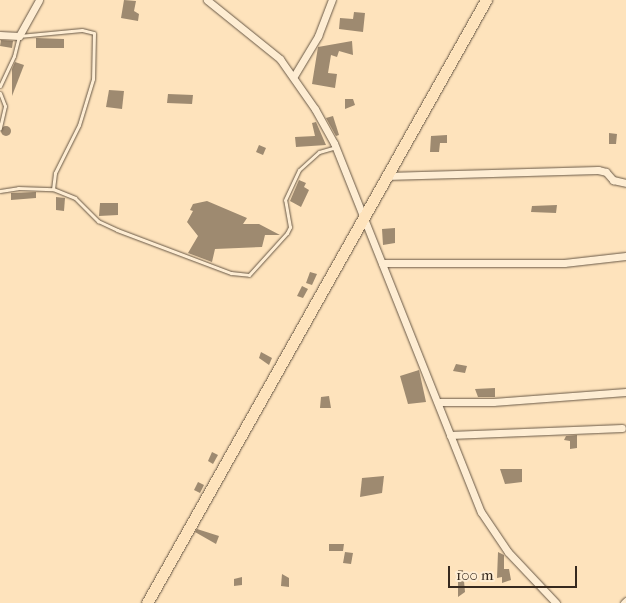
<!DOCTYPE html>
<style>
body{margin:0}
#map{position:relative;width:626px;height:603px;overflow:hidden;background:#fee3bc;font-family:"IM FELL French Canon",serif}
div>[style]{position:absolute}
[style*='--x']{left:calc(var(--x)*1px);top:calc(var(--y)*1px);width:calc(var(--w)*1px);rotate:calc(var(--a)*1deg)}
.building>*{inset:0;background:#9e8a70}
.round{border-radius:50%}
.roads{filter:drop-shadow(0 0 1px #685846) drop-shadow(0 0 1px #685846)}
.service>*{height:3px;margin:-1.5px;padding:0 1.5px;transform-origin:1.5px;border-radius:1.5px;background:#feedd3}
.minor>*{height:7px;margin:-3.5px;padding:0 3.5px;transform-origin:3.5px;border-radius:3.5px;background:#feedd3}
.primary>*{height:11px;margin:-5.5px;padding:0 5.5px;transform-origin:5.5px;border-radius:5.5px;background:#fee3bc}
span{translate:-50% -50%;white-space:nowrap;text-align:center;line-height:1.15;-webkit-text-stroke:4.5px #feedd3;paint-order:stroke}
.scale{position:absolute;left:448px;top:566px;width:129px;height:22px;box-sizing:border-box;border:2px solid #36291e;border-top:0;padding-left:6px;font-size:15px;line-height:18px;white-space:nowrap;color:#36291e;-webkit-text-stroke:4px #feedd3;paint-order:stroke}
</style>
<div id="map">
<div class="building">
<i style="clip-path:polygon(124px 0,136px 1px,134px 11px,139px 14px,138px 21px,121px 18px)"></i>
<i style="clip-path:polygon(354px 12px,365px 13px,363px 32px,339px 29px,340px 18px,353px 19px)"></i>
<i style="clip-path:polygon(36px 38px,64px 39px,64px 48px,36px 48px)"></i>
<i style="clip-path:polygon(1px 40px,13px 41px,12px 48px,0 46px)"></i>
<i style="clip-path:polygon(352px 41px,353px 55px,339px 51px,337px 57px,331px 55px,328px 73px,337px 74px,335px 88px,312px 84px,318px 47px)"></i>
<i style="clip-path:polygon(15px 62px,24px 65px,12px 96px,12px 69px)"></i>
<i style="clip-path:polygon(109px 90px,124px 91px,122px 109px,106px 107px)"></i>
<i style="clip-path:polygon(168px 94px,193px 95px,192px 104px,167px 103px)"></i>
<i style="clip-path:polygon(345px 99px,353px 99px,355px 105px,345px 109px)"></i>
<i style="clip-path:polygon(333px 116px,339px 135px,336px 136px,326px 118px)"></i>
<i style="clip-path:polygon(316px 122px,326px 145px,296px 147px,295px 137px,315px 136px,312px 123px)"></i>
<i class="round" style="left:1px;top:126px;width:10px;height:10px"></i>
<i style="clip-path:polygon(609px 133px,617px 134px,616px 144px,609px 144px)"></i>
<i style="clip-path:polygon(447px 135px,447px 143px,440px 143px,439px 152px,430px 152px,431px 136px)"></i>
<i style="clip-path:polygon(259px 145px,266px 148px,263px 155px,256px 152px)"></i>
<i style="clip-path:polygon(299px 180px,306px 183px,304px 187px,309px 190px,301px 207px,290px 201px)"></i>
<i style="clip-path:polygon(36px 192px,36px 198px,11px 200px,11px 193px)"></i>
<i style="clip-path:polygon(56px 197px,65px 198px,64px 211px,56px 210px)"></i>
<i style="clip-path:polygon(207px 201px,247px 218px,243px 224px,259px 224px,280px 235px,265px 235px,262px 247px,215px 249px,212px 262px,188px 253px,198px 236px,187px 222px,193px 211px,190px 210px,193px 204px)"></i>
<i style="clip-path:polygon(100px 203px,118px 203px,118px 215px,99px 216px)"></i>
<i style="clip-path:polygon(557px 205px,556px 213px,531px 212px,532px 206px)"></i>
<i style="clip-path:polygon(395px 228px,395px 243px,383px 245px,382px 229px)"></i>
<i style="clip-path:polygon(310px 272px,317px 274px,312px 285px,306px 283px)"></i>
<i style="clip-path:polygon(302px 286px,308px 289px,303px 298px,297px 296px)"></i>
<i style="clip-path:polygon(261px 352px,272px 358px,269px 365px,259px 358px)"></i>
<i style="clip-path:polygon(456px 364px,467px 366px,465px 373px,453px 371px)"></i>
<i style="clip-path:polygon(419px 370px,426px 402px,408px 404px,400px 376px)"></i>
<i style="clip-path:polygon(495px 388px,495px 397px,478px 397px,475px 389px)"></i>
<i style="clip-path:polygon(329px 396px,331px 408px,320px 408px,321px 397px)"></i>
<i style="clip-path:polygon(577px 435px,577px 448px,570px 449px,570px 441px,564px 440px,566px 436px)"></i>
<i style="clip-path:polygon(212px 452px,218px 455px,213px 464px,208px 461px)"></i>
<i style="clip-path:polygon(500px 469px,522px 469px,522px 482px,505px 484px)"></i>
<i style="clip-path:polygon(384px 476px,382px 493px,360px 497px,362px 478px)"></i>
<i style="clip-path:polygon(198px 482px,204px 485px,200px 493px,194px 490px)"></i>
<i style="clip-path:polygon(197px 529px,219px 536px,216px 544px,195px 532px)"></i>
<i style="clip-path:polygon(329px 544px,344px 544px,343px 551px,329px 551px)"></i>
<i style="clip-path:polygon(345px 552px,353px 553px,351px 564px,343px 563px)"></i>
<i style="clip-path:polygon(498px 552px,504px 555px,504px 569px,509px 569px,511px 580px,502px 583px,502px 577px,497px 578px)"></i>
<i style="clip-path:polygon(458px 570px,463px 570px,465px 592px,458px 597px)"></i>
<i style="clip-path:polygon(282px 574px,289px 578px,289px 587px,281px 586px)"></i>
<i style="clip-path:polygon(242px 577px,242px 585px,234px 586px,234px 579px)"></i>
</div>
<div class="roads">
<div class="service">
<i style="--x:0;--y:86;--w:33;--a:-65"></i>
<i style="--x:14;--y:56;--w:21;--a:-76"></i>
<i style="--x:19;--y:36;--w:63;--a:-5.4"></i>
<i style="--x:82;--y:30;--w:12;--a:14"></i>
<i style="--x:94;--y:33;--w:46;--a:91.2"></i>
<i style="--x:93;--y:79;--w:48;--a:106.9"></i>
<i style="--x:79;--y:125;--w:54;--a:116.6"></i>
<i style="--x:55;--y:173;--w:16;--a:97"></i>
<i style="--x:0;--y:93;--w:14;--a:69"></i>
<i style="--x:5;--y:106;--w:23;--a:103"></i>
<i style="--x:0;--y:191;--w:18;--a:-9"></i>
<i style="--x:18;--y:188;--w:35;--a:2"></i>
<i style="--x:53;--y:189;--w:24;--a:22"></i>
<i style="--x:75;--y:198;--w:33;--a:45"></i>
<i style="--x:98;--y:221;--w:21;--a:25"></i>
<i style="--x:117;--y:230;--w:122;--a:20.7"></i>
<i style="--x:231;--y:273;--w:18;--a:6"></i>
<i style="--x:249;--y:275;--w:57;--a:-47.9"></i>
<i style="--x:287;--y:233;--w:7;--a:-63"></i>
<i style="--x:290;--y:227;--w:27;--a:-100"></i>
<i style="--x:285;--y:200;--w:33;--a:-65"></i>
<i style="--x:299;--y:170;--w:27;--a:-42"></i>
<i style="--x:319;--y:152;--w:18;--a:-16"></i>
</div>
<div class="minor">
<i style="--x:207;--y:0;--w:94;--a:38.9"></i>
<i style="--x:280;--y:59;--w:61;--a:55"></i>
<i style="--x:315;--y:109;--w:39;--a:61"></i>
<i style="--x:334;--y:143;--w:397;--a:68.3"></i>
<i style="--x:481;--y:512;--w:48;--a:56"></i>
<i style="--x:508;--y:552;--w:70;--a:46.7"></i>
<i style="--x:0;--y:35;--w:19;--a:3"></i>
<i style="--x:19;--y:36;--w:41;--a:-60.9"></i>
<i style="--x:294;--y:76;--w:47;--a:-59"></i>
<i style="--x:318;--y:36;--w:39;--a:-69"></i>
<i style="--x:386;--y:176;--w:212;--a:-1.6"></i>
<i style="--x:598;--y:170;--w:8;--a:14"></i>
<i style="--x:606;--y:172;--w:11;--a:49"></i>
<i style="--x:613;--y:180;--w:13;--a:13"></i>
<i style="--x:382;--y:263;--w:182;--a:0"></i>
<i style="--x:564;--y:263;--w:62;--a:-6.4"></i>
<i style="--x:439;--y:402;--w:54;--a:0"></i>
<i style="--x:493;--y:402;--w:133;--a:-4.3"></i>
<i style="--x:450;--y:435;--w:172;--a:-2.3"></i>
<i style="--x:624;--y:603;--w:3;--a:-45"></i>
</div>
<div class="primary">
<i style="--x:147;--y:603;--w:692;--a:-60.66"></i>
</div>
</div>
<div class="scale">100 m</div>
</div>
